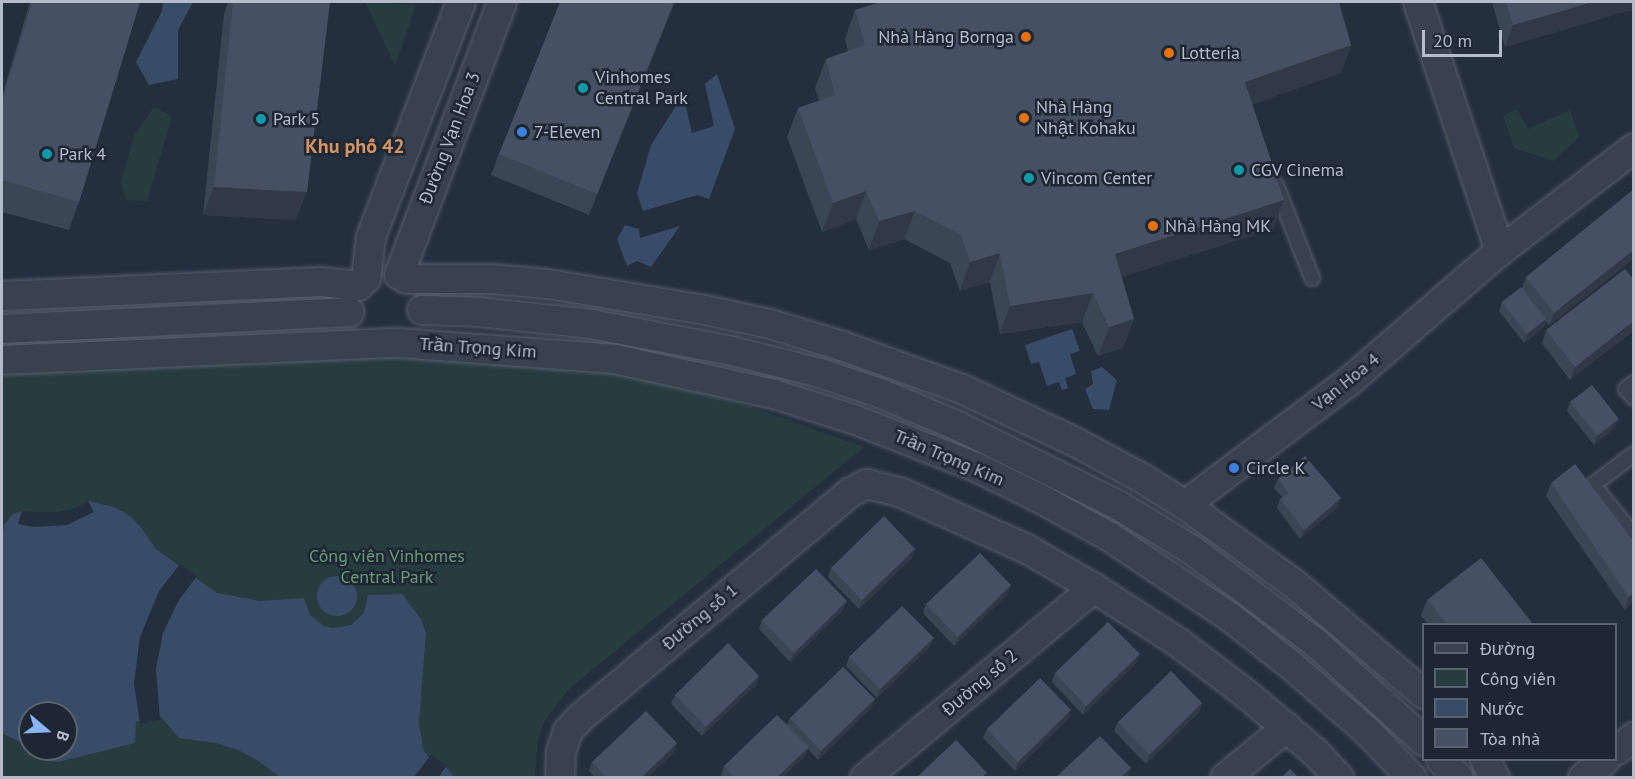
<!DOCTYPE html>
<meta charset="utf-8">
<style>
body{margin:0}
#map{position:relative;width:1635px;height:779px;overflow:hidden;background:#242f3e;font-family:"PT Sans",sans-serif}
div>[style]{position:absolute}
[style*='--x']{left:calc(var(--x)*1px);top:calc(var(--y)*1px);width:calc(var(--w)*1px);rotate:calc(var(--a)*1deg)}
.green>*{inset:0;background:#263c3f}
.water>*{inset:0;background:#394c67}
.round{border-radius:50%}
.pier>*{inset:0;background:#242f3e}
.roads{filter:drop-shadow(0 0 2px #565f6c) drop-shadow(0 0 2px #565f6c)}
.lane>*{height:14px;margin:-7px;padding:0 7px;transform-origin:7px;border-radius:7px;background:#38414e}
.street>*{height:28px;margin:-14px;padding:0 14px;transform-origin:14px;border-radius:14px;background:#38414e}
.wall>*{inset:0;background:#3b4654}
.shaded-wall>*{inset:0;background:#303945}
.building>*{inset:0;background:#455162}
.dots>*{width:16px;height:16px;translate:-50% -50%;box-sizing:border-box;border:3px solid #1d2633;border-radius:50%}
span{translate:-50% -50%;white-space:nowrap;text-align:center;line-height:1.15;-webkit-text-stroke:5px #1d2633;paint-order:stroke}
.poi-label{font-size:18px;color:#b4bcc9}
.right{translate:-100% -50%;text-align:right}
.left{translate:0 -50%;text-align:left}
.street-label{font-size:18px;color:#b4bcc9}
.park-label{font-size:18px;color:#6b9a76}
.neighbourhood-label{font-size:20px;color:#d59563;font-weight:700}
.frame{position:absolute;inset:0;border:3px solid #b4bcc9;pointer-events:none}
.legend{position:absolute;left:1422px;top:623px;width:195px;height:138px;box-sizing:border-box;background:#1d2633;border:2px solid #59626f;margin:0;padding:8px 10px;list-style:none;font-size:18px;color:#b4bcc9}
.legend li{display:flex;align-items:center;gap:12px;height:30px}
.legend b{width:30px;border:2px solid #59626f}
.north{position:absolute;left:18px;top:701px;width:60px;height:60px;box-sizing:border-box;background:#1d2633;border:2px solid #59626f;border-radius:50%;rotate:109deg;font-size:16px;font-weight:700;line-height:24px;text-align:center;color:#b4bcc9}
.north::after{content:'';display:block;margin:auto;width:21px;height:27px;background:#8ab4f8;clip-path:polygon(50% 0,100% 100%,50% 72%,0 100%)}
.scale{position:absolute;left:1422px;top:30px;width:80px;height:27px;box-sizing:border-box;border:3px solid #b4bcc9;border-top:0;padding-left:8px;font-size:18px;line-height:21px;white-space:nowrap;color:#b4bcc9;-webkit-text-stroke:4px #1d2633;paint-order:stroke}
</style>
<div id="map">
<div class="green">
<i style="clip-path:polygon(365px 2px,416px 5px,395px 66px)"></i>
<i style="clip-path:polygon(154px 107px,172px 116px,147px 201px,126px 200px,121px 182px,134px 136px)"></i>
<i style="clip-path:polygon(1517px 109px,1528px 129px,1570px 110px,1579px 137px,1554px 161px,1514px 148px,1503px 116px)"></i>
<i style="clip-path:polygon(evenodd,391px 355px,566px 363px,705px 390px,864px 447px,570px 688px,545px 720px,538px 739px,535px 777px,2px 777px,2px 370px,391px 355px,30px 713px,66px 713px,66px 749px,30px 749px,30px 713px)"></i>
</div>
<div class="water">
<i style="clip-path:polygon(163px 2px,193px 2px,178px 30px,178px 79px,149px 85px,136px 62px,162px 11px)"></i>
<i style="clip-path:polygon(717px 74px,735px 129px,709px 199px,697px 195px,643px 211px,637px 193px,651px 145px,683px 95px,692px 133px,714px 126px,705px 84px)"></i>
<i style="clip-path:polygon(625px 225px,639px 229px,640px 238px,680px 226px,651px 267px,637px 261px,627px 266px,617px 239px)"></i>
<i style="clip-path:polygon(1072px 329px,1080px 351px,1070px 354px,1076px 374px,1065px 378px,1068px 388px,1062px 390px,1059px 382px,1047px 386px,1039px 362px,1031px 364px,1025px 345px)"></i>
<i style="clip-path:polygon(1102px 367px,1117px 380px,1109px 410px,1093px 409px,1085px 389px,1093px 384px,1091px 371px)"></i>
<i style="clip-path:polygon(88px 501px,114px 507px,129px 515px,140px 526px,156px 549px,217px 593px,261px 601px,304px 598px,310px 615px,324px 626px,333px 628px,351px 625px,364px 613px,368px 595px,402px 594px,421px 619px,426px 633px,419px 723px,423px 749px,429px 758px,448px 769px,454px 777px,280px 777px,257px 760px,238px 750px,216px 743px,179px 738px,160px 716px,136px 722px,135px 743px,58px 762px,48px 761px,33px 749px,66px 749px,66px 713px,30px 713px,30px 747px,2px 733px,2px 538px,4px 525px,13px 514px,22px 511px,57px 512px,74px 508px)"></i>
<i class="round" style="left:317px;top:576px;width:40px;height:40px"></i>
</div>
<div class="pier">
<i style="clip-path:polygon(88px 501px,94px 512px,67px 525px,33px 527px,18px 524px,22px 511px,57px 512px,74px 508px)"></i>
<i style="clip-path:polygon(180px 564px,197px 576px,179px 600px,163px 633px,156px 669px,160px 720px,140px 724px,134px 683px,140px 637px,159px 591px)"></i>
<i style="clip-path:polygon(431px 755px,447px 765px,439px 777px,414px 777px)"></i>
</div>
<div class="roads">
<div class="lane">
<i style="--x:1276;--y:185;--w:100;--a:68.8"></i>
<i style="--x:1634;--y:383;--w:10;--a:143"></i>
<i style="--x:1626;--y:389;--w:12;--a:48"></i>
<i style="--x:1634;--y:454;--w:51;--a:142.9"></i>
<i style="--x:1593;--y:485;--w:65;--a:51.2"></i>
</div>
<div class="street">
<i style="--x:1418;--y:2;--w:262;--a:71.8"></i>
<i style="--x:399;--y:275;--w:292;--a:-69.3"></i>
<i style="--x:366;--y:279;--w:42;--a:-83.2"></i>
<i style="--x:371;--y:237;--w:252;--a:-69"></i>
<i style="--x:406;--y:279;--w:85;--a:0"></i>
<i style="--x:491;--y:279;--w:57;--a:5"></i>
<i style="--x:548;--y:284;--w:159;--a:9.4"></i>
<i style="--x:705;--y:310;--w:66;--a:12.2"></i>
<i style="--x:770;--y:324;--w:75;--a:17"></i>
<i style="--x:842;--y:346;--w:127;--a:19.7"></i>
<i style="--x:962;--y:389;--w:125;--a:25.1"></i>
<i style="--x:1075;--y:442;--w:74;--a:28.3"></i>
<i style="--x:1140;--y:477;--w:53;--a:31.9"></i>
<i style="--x:1185;--y:505;--w:133;--a:35.8"></i>
<i style="--x:1293;--y:583;--w:172;--a:40.3"></i>
<i style="--x:2;--y:296;--w:319;--a:-2.5"></i>
<i style="--x:321;--y:282;--w:38;--a:6"></i>
<i style="--x:422;--y:310;--w:57;--a:2"></i>
<i style="--x:479;--y:312;--w:113;--a:6.1"></i>
<i style="--x:591;--y:324;--w:144;--a:10.8"></i>
<i style="--x:732;--y:351;--w:91;--a:14"></i>
<i style="--x:820;--y:373;--w:65;--a:18.7"></i>
<i style="--x:882;--y:394;--w:82;--a:22.8"></i>
<i style="--x:958;--y:426;--w:178;--a:26.3"></i>
<i style="--x:1118;--y:505;--w:87;--a:31.3"></i>
<i style="--x:1192;--y:550;--w:155;--a:36.9"></i>
<i style="--x:1316;--y:643;--w:146;--a:42.2"></i>
<i style="--x:2;--y:329;--w:348;--a:-2.8"></i>
<i style="--x:2;--y:360;--w:396;--a:-2.5"></i>
<i style="--x:398;--y:343;--w:218;--a:4.2"></i>
<i style="--x:615;--y:359;--w:163;--a:12.4"></i>
<i style="--x:774;--y:394;--w:83;--a:17.6"></i>
<i style="--x:853;--y:419;--w:132;--a:21.3"></i>
<i style="--x:976;--y:467;--w:72;--a:26.2"></i>
<i style="--x:1041;--y:499;--w:79;--a:28.8"></i>
<i style="--x:1110;--y:537;--w:144;--a:33.7"></i>
<i style="--x:1230;--y:617;--w:79;--a:38.3"></i>
<i style="--x:1292;--y:666;--w:99;--a:40.9"></i>
<i style="--x:1367;--y:731;--w:65;--a:46.2"></i>
<i style="--x:1185;--y:505;--w:209;--a:-37"></i>
<i style="--x:1352;--y:379;--w:196;--a:-40.9"></i>
<i style="--x:1500;--y:251;--w:169;--a:-37.5"></i>
<i style="--x:1616;--y:751;--w:23;--a:-38"></i>
<i style="--x:1441;--y:760;--w:25;--a:45"></i>
<i style="--x:1485;--y:760;--w:21;--a:61"></i>
<i style="--x:560;--y:778;--w:26;--a:-88"></i>
<i style="--x:561;--y:752;--w:22;--a:-72"></i>
<i style="--x:568;--y:731;--w:19;--a:-47"></i>
<i style="--x:581;--y:717;--w:351;--a:-39.8"></i>
<i style="--x:851;--y:492;--w:18;--a:-27"></i>
<i style="--x:867;--y:484;--w:34;--a:14"></i>
<i style="--x:900;--y:492;--w:139;--a:24.2"></i>
<i style="--x:1027;--y:549;--w:78;--a:30.2"></i>
<i style="--x:1094;--y:588;--w:101;--a:32.9"></i>
<i style="--x:1179;--y:643;--w:83;--a:37.1"></i>
<i style="--x:1245;--y:693;--w:93;--a:40.2"></i>
<i style="--x:1316;--y:753;--w:34;--a:47"></i>
<i style="--x:865;--y:778;--w:298;--a:-39.7"></i>
<i style="--x:1225;--y:778;--w:80;--a:-39.4"></i>
<i style="--x:1583;--y:778;--w:28;--a:-39"></i>
</div>
</div>
<div class="wall">
<i style="clip-path:polygon(30px 2px,140px 2px,79px 202px,69px 230px,2px 212px,2px 96px)"></i>
<i style="clip-path:polygon(228px 2px,330px 2px,296px 220px,203px 215px,224px 14px)"></i>
<i style="clip-path:polygon(675px 2px,589px 215px,491px 175px,499px 154px)"></i>
<i style="clip-path:polygon(1492px 2px,1634px 2px,1634px 9px,1505px 47px)"></i>
<i style="clip-path:polygon(855px 10px,1351px 45px,1341px 73px,1252px 104px,1284px 200px,1273px 229px,1121px 277px,1134px 319px,1123px 348px,1098px 356px,1082px 322px,1000px 334px,990px 282px,960px 291px,950px 263px,904px 239px,869px 250px,856px 219px,822px 232px,787px 137px,798px 108px,819px 101px,815px 88px,826px 59px,848px 51px,845px 39px)"></i>
<i style="clip-path:polygon(1634px 189px,1549px 326px,1546px 321px,1543px 328px,1524px 343px,1499px 311px,1502px 302px,1522px 288px,1526px 277px)"></i>
<i style="clip-path:polygon(1634px 280px,1570px 380px,1542px 343px,1546px 330px)"></i>
<i style="clip-path:polygon(1570px 402px,1615px 428px,1594px 445px,1567px 411px)"></i>
<i style="clip-path:polygon(1278px 479px,1338px 507px,1300px 539px,1277px 508px,1280px 499px,1283px 498px,1274px 488px)"></i>
<i style="clip-path:polygon(1551px 483px,1634px 601px,1625px 610px,1546px 496px)"></i>
<i style="clip-path:polygon(912px 558px,859px 609px,828px 577px,831px 568px)"></i>
<i style="clip-path:polygon(1008px 594px,954px 646px,923px 613px,926px 604px)"></i>
<i style="clip-path:polygon(1427px 600px,1533px 624px,1428px 624px,1421px 616px)"></i>
<i style="clip-path:polygon(843px 610px,790px 662px,759px 629px,762px 620px)"></i>
<i style="clip-path:polygon(930px 647px,877px 698px,846px 666px,849px 657px)"></i>
<i style="clip-path:polygon(1140px 654px,1136px 663px,1083px 715px,1052px 682px,1055px 673px)"></i>
<i style="clip-path:polygon(759px 676px,756px 685px,702px 736px,671px 704px,675px 695px)"></i>
<i style="clip-path:polygon(875px 699px,871px 708px,818px 760px,808px 749px,805px 756px,783px 777px,723px 777px,721px 775px,724px 766px,787px 725px,790px 718px)"></i>
<i style="clip-path:polygon(1202px 703px,1199px 712px,1146px 764px,1114px 731px,1118px 722px)"></i>
<i style="clip-path:polygon(1071px 710px,1068px 719px,1015px 771px,983px 738px,987px 729px)"></i>
<i style="clip-path:polygon(674px 752px,648px 777px,595px 777px,589px 771px,592px 762px)"></i>
</div>
<div class="shaded-wall">
<i style="clip-path:polygon(674px 2px,675px 2px,589px 215px,597px 194px)"></i>
<i style="clip-path:polygon(1593px 2px,1634px 2px,1634px 9px,1505px 47px,1513px 25px)"></i>
<i style="clip-path:polygon(1351px 45px,1341px 73px,1234px 111px,1245px 82px)"></i>
<i style="clip-path:polygon(214px 187px,307px 192px,296px 220px,203px 215px)"></i>
<i style="clip-path:polygon(866px 191px,856px 219px,822px 232px,833px 203px)"></i>
<i style="clip-path:polygon(1284px 200px,1273px 229px,1104px 283px,1115px 254px)"></i>
<i style="clip-path:polygon(915px 211px,904px 239px,869px 250px,879px 221px)"></i>
<i style="clip-path:polygon(1634px 250px,1634px 259px,1549px 326px,1554px 313px)"></i>
<i style="clip-path:polygon(1000px 253px,990px 282px,960px 291px,970px 262px)"></i>
<i style="clip-path:polygon(1093px 293px,1082px 322px,1000px 334px,1010px 306px)"></i>
<i style="clip-path:polygon(1134px 319px,1123px 348px,1098px 356px,1109px 327px)"></i>
<i style="clip-path:polygon(1546px 319px,1543px 328px,1524px 343px,1527px 334px)"></i>
<i style="clip-path:polygon(1634px 321px,1634px 331px,1570px 380px,1575px 367px)"></i>
<i style="clip-path:polygon(1619px 419px,1615px 428px,1594px 445px,1597px 436px)"></i>
<i style="clip-path:polygon(1341px 498px,1338px 507px,1300px 539px,1304px 530px)"></i>
<i style="clip-path:polygon(915px 549px,912px 558px,859px 609px,862px 600px)"></i>
<i style="clip-path:polygon(1011px 585px,1008px 594px,954px 646px,958px 637px)"></i>
<i style="clip-path:polygon(1634px 593px,1634px 601px,1625px 610px,1629px 597px)"></i>
<i style="clip-path:polygon(847px 601px,843px 610px,790px 662px,794px 653px)"></i>
<i style="clip-path:polygon(934px 638px,930px 647px,877px 698px,880px 689px)"></i>
<i style="clip-path:polygon(1140px 654px,1136px 663px,1083px 715px,1086px 706px)"></i>
<i style="clip-path:polygon(759px 676px,756px 685px,702px 736px,706px 727px)"></i>
<i style="clip-path:polygon(875px 699px,871px 708px,818px 760px,821px 751px)"></i>
<i style="clip-path:polygon(1202px 703px,1199px 712px,1146px 764px,1149px 755px)"></i>
<i style="clip-path:polygon(1071px 710px,1068px 719px,1015px 771px,1018px 762px)"></i>
<i style="clip-path:polygon(677px 743px,674px 752px,648px 777px,642px 777px)"></i>
<i style="clip-path:polygon(809px 747px,805px 756px,783px 777px,777px 777px)"></i>
<i style="clip-path:polygon(1131px 768px,1128px 777px,1121px 777px)"></i>
</div>
<div class="building">
<i style="clip-path:polygon(32px 2px,140px 2px,79px 202px,2px 180px,2px 102px)"></i>
<i style="clip-path:polygon(233px 2px,330px 2px,307px 192px,214px 187px)"></i>
<i style="clip-path:polygon(560px 2px,674px 2px,597px 194px,499px 154px)"></i>
<i style="clip-path:polygon(880px 2px,1339px 2px,1351px 45px,1245px 82px,1284px 200px,1115px 254px,1134px 319px,1109px 327px,1093px 293px,1010px 306px,1000px 253px,970px 262px,961px 235px,915px 211px,879px 221px,866px 191px,833px 203px,798px 108px,835px 95px,826px 59px,865px 45px,855px 10px)"></i>
<i style="clip-path:polygon(1506px 2px,1593px 2px,1513px 25px)"></i>
<i style="clip-path:polygon(1634px 189px,1634px 250px,1554px 313px,1526px 277px)"></i>
<i style="clip-path:polygon(1625px 269px,1634px 280px,1634px 321px,1575px 367px,1546px 330px)"></i>
<i style="clip-path:polygon(1521px 287px,1546px 319px,1527px 334px,1502px 302px)"></i>
<i style="clip-path:polygon(1592px 385px,1619px 419px,1597px 436px,1570px 402px)"></i>
<i style="clip-path:polygon(1305px 456px,1341px 498px,1304px 530px,1280px 499px,1289px 493px,1278px 479px)"></i>
<i style="clip-path:polygon(1575px 464px,1634px 542px,1634px 593px,1629px 597px,1551px 483px)"></i>
<i style="clip-path:polygon(884px 516px,915px 549px,862px 600px,831px 568px)"></i>
<i style="clip-path:polygon(980px 553px,1011px 585px,958px 637px,926px 604px)"></i>
<i style="clip-path:polygon(1481px 558px,1533px 624px,1447px 624px,1427px 600px)"></i>
<i style="clip-path:polygon(816px 569px,847px 601px,794px 653px,762px 620px)"></i>
<i style="clip-path:polygon(902px 606px,934px 638px,880px 689px,849px 657px)"></i>
<i style="clip-path:polygon(1108px 622px,1140px 654px,1086px 706px,1055px 673px)"></i>
<i style="clip-path:polygon(728px 643px,759px 676px,706px 727px,675px 695px)"></i>
<i style="clip-path:polygon(843px 667px,875px 699px,821px 751px,790px 718px)"></i>
<i style="clip-path:polygon(1171px 671px,1202px 703px,1149px 755px,1118px 722px)"></i>
<i style="clip-path:polygon(1040px 678px,1071px 710px,1018px 762px,987px 729px)"></i>
<i style="clip-path:polygon(646px 711px,677px 743px,642px 777px,607px 777px,592px 762px)"></i>
<i style="clip-path:polygon(777px 715px,809px 747px,777px 777px,735px 777px,724px 766px)"></i>
<i style="clip-path:polygon(1100px 736px,1131px 768px,1121px 777px,1056px 777px)"></i>
<i style="clip-path:polygon(956px 740px,987px 773px,982px 777px,917px 777px)"></i>
<i style="clip-path:polygon(1290px 769px,1298px 777px,1282px 777px)"></i>
</div>
<div class="dots">
<i style="left:1026px;top:37px;background:#e8710a"></i>
<i style="left:1169px;top:53px;background:#e8710a"></i>
<i style="left:583px;top:88px;background:#0f9aa8"></i>
<i style="left:1024px;top:118px;background:#e8710a"></i>
<i style="left:261px;top:119px;background:#0f9aa8"></i>
<i style="left:522px;top:132px;background:#3f7fe0"></i>
<i style="left:47px;top:154px;background:#0f9aa8"></i>
<i style="left:1239px;top:170px;background:#0f9aa8"></i>
<i style="left:1029px;top:178px;background:#0f9aa8"></i>
<i style="left:1153px;top:226px;background:#e8710a"></i>
<i style="left:1234px;top:468px;background:#3f7fe0"></i>
</div>
<div class="poi-label">
<span class="right" style="left:1014px;top:37px">Nhà Hàng Bornga</span>
<span class="left" style="left:1181px;top:53px">Lotteria</span>
<span class="left" style="left:595px;top:88px">Vinhomes<br>Central Park</span>
<span class="left" style="left:1036px;top:118px">Nhà Hàng<br>Nhật Kohaku</span>
<span class="left" style="left:273px;top:119px">Park 5</span>
<span class="left" style="left:534px;top:132px">7-Eleven</span>
<span class="left" style="left:59px;top:154px">Park 4</span>
<span class="left" style="left:1251px;top:170px">CGV Cinema</span>
<span class="left" style="left:1041px;top:178px">Vincom Center</span>
<span class="left" style="left:1165px;top:226px">Nhà Hàng MK</span>
<span class="left" style="left:1246px;top:468px">Circle K</span>
</div>
<div class="street-label">
<span style="left:450px;top:138px;rotate:-69deg">Đường Vạn Hoa 3</span>
<span style="left:478px;top:348px;rotate:4deg">Trần Trọng Kim</span>
<span style="left:1346px;top:382px;rotate:-39deg">Vạn Hoa 4</span>
<span style="left:949px;top:458px;rotate:23deg">Trần Trọng Kim</span>
<span style="left:700px;top:617px;rotate:-40deg">Đường số 1</span>
<span style="left:980px;top:683px;rotate:-40deg">Đường số 2</span>
</div>
<div class="park-label">
<span style="left:387px;top:567px">Công viên Vinhomes<br>Central Park</span>
</div>
<div class="neighbourhood-label">
<span style="left:355px;top:146px">Khu phố 42</span>
</div>
<div class="frame"></div>
<ul class="legend">
<li><b style="height:8px;background:#38414e"></b>Đường</li>
<li><b style="height:16px;background:#263c3f"></b>Công viên</li>
<li><b style="height:16px;background:#394c67"></b>Nước</li>
<li><b style="height:16px;background:#455162"></b>Tòa nhà</li>
</ul>
<div class="north">B</div>
<div class="scale">20 m</div>
</div>
